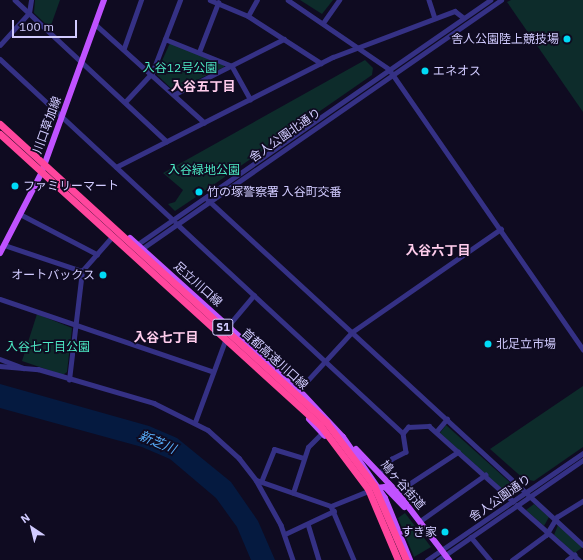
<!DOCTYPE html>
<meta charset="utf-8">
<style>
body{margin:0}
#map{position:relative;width:583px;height:560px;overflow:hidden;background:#0f0b21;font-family:"IBM Plex Sans","Noto Sans JP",sans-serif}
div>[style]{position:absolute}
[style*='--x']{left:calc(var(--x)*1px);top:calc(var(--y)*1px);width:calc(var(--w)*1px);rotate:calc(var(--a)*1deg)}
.green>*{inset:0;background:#0d2c2b}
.water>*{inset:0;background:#051a40}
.minor>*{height:4.5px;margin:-2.25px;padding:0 2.25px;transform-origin:2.25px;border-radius:2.25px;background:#353185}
.major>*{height:6px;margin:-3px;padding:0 3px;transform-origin:3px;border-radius:3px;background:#c052ff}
.highway-bridge>*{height:7px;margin:-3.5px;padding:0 3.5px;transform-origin:3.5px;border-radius:3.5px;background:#ff469d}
.dots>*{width:11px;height:11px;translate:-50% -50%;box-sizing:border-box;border:2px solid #0f0b21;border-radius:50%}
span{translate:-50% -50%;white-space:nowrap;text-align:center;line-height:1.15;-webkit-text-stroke:3.5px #0f0b21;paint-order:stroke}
.shield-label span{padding:1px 3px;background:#0f0b21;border:1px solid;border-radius:3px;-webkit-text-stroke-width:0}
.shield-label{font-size:11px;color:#d1cbff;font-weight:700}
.poi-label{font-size:12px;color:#d1cbff}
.right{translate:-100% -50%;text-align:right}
.left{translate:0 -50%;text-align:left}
.park-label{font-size:12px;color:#4ceac4}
.street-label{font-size:12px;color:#d1cbff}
.neighbourhood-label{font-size:13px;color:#ffcdec;font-weight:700}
.water-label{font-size:13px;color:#59b1ff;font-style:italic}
.north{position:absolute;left:12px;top:508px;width:40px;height:40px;-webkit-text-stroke:3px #0f0b21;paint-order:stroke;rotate:325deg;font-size:11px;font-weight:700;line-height:16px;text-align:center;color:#d1cbff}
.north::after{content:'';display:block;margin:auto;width:14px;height:18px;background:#d1cbff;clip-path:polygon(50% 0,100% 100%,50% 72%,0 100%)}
.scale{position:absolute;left:12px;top:20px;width:65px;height:18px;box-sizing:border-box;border:2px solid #d1cbff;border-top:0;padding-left:5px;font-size:12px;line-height:14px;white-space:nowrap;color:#d1cbff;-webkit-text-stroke:3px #0f0b21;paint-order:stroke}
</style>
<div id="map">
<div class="green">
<i style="clip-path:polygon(35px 0,60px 0,50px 28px,34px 13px)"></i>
<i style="clip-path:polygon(300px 0,333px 0,322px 14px)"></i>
<i style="clip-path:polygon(511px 0,583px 0,583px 112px,507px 2px)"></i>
<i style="clip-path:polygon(170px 43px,224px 63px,224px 67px,174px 91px,156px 74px)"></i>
<i style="clip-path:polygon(365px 60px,373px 68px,372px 75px,203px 192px,199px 186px,192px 191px,196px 197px,175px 211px,168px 204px,175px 202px,183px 190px,163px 173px)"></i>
<i style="clip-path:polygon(37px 314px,72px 328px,67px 372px,63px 375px,22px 361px)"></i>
<i style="clip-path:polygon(583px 386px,583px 447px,534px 481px,524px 479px,490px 449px)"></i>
<i style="clip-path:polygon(446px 425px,516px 488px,516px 490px,509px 495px,440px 433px)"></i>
<i style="clip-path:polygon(534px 504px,549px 517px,544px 526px,526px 510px)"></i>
<i style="clip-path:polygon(405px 513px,431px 547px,414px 557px,398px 518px)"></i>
<i style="clip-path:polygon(558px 525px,583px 547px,576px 552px,580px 558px,554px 535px)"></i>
</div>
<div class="water">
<i style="clip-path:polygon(0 384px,149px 426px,177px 438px,231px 482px,258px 521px,275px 560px,251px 560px,237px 527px,216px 498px,170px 459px,142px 447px,0 408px)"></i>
</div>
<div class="minor">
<i style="--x:15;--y:0;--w:207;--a:43"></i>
<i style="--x:210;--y:0;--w:41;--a:22.8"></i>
<i style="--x:248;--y:16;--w:87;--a:32.8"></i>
<i style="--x:288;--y:0;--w:122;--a:34.3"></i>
<i style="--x:389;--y:69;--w:341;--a:55.3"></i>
<i style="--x:429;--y:0;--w:19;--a:72"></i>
<i style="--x:248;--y:16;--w:18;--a:-61"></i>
<i style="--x:323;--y:23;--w:28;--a:-55"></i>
<i style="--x:95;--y:24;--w:147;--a:42"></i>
<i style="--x:165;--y:39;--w:72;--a:21.9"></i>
<i style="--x:232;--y:66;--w:38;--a:61"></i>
<i style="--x:0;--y:45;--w:43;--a:-47.8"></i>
<i style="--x:29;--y:13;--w:13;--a:-81"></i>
<i style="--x:124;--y:48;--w:51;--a:-70.5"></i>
<i style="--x:199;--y:52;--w:53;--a:-68.8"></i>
<i style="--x:0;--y:59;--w:235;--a:42.9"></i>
<i style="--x:175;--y:94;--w:122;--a:-26.8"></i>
<i style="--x:125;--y:102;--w:40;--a:-47"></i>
<i style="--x:152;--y:73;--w:78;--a:-69"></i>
<i style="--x:116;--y:167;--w:243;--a:-26.9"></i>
<i style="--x:333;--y:57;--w:130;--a:-20.7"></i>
<i style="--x:455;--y:11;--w:11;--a:38"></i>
<i style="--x:206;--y:198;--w:512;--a:42.63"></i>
<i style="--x:20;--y:214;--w:87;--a:27.5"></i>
<i style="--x:176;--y:223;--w:309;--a:42.8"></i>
<i style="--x:403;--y:433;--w:19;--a:81"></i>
<i style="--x:406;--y:452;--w:16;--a:153"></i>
<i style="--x:392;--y:459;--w:19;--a:129"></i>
<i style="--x:4;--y:245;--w:82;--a:18.4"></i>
<i style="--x:135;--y:246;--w:432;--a:-34.7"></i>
<i style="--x:140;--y:250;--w:439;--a:-34.7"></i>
<i style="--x:0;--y:299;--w:224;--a:18.8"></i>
<i style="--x:228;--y:326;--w:40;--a:-50"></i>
<i style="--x:0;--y:359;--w:25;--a:21"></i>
<i style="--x:0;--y:366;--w:38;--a:5"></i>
<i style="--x:38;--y:369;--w:121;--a:16.3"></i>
<i style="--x:154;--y:403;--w:60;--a:26.6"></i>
<i style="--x:208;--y:430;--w:42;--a:42.1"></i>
<i style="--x:239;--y:458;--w:28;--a:52"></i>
<i style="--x:256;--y:480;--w:51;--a:60.9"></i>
<i style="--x:281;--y:525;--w:37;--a:71"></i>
<i style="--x:69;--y:380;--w:110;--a:-83.2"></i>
<i style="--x:82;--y:271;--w:44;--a:-48.7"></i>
<i style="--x:297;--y:392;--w:81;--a:-47.5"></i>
<i style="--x:352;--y:332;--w:181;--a:-34.7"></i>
<i style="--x:195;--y:422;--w:86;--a:-69.7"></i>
<i style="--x:436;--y:432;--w:17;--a:-50"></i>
<i style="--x:403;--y:433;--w:8;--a:-50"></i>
<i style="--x:408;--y:427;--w:21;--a:-3"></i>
<i style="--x:429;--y:426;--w:113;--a:41.8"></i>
<i style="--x:256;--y:480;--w:79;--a:19.1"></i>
<i style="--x:331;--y:506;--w:59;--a:66.9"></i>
<i style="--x:261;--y:482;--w:35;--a:-68"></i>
<i style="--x:274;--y:449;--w:31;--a:17"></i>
<i style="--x:397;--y:492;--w:73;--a:-33.3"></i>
<i style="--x:293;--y:493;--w:48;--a:-71.9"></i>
<i style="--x:308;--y:447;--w:20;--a:-45"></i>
<i style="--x:517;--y:505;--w:83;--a:41.6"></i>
<i style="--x:331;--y:506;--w:38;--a:-22"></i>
<i style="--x:420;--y:521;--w:80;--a:-35.3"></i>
<i style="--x:308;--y:524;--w:38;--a:73"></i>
<i style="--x:285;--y:534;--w:54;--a:-25.1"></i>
<i style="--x:471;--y:537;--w:30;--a:50"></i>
<i style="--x:427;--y:560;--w:189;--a:-34.4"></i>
<i style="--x:438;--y:560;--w:176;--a:-34.6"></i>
<i style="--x:512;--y:560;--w:42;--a:-36.3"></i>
<i style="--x:546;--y:535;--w:21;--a:-59"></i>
<i style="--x:557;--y:517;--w:31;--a:-32"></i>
<i style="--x:567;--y:560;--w:9;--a:-36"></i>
</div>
<div class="major">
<i style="--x:130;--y:238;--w:227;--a:42"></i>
<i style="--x:299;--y:390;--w:64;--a:46.9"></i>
<i style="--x:343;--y:437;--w:74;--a:55.5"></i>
<i style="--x:385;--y:498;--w:67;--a:68"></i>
<i style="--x:0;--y:253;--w:89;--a:-62.6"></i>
<i style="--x:41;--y:174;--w:185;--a:-70.1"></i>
<i style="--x:309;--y:419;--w:23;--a:47"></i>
<i style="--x:356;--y:449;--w:59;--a:46.4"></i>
<i style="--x:397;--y:492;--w:86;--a:52.6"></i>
<i style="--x:376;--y:488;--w:9;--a:-6"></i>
<i style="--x:385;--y:487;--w:28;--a:46"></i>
</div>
<div class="highway-bridge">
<i style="--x:0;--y:124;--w:442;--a:42.4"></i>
<i style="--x:326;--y:422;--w:80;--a:53.1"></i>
<i style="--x:374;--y:486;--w:81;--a:66.6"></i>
<i style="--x:0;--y:134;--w:433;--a:42.3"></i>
<i style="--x:320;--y:425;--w:80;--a:53.1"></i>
<i style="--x:368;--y:489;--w:77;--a:67.1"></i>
</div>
<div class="dots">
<i style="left:567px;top:39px;background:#00dbf6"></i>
<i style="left:425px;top:71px;background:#00dbf6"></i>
<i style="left:15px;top:186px;background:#00dbf6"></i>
<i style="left:199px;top:192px;background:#00dbf6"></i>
<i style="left:103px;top:275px;background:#00dbf6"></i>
<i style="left:488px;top:344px;background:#00dbf6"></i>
<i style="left:445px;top:532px;background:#00dbf6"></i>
</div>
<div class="shield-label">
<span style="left:223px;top:327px">S1</span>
</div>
<div class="poi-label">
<span class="right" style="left:559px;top:39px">舎人公園陸上競技場</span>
<span class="left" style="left:433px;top:71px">エネオス</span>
<span class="left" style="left:23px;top:186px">ファミリーマート</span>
<span class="left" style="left:207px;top:192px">竹の塚警察署 入谷町交番</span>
<span class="right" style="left:95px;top:275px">オートバックス</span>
<span class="left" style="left:496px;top:344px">北足立市場</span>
<span class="right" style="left:437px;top:532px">すき家</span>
</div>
<div class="park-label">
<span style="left:180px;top:68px">入谷12号公園</span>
<span style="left:204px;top:170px">入谷緑地公園</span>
<span style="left:48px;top:347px">入谷七丁目公園</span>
</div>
<div class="street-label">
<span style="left:47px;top:125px;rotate:-70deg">川口草加線</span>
<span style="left:285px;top:135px;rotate:-35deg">舎人公園北通り</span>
<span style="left:198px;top:284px;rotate:42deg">足立川口線</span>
<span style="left:275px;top:359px;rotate:42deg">首都高速川口線</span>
<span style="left:403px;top:485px;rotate:49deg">鳩ヶ谷街道</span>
<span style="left:500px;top:498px;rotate:-35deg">舎人公園通り</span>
</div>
<div class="neighbourhood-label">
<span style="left:203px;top:87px">入谷五丁目</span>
<span style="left:438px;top:251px">入谷六丁目</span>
<span style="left:166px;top:338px">入谷七丁目</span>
</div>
<div class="water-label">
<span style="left:157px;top:443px;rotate:23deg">新芝川</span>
</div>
<div class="north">N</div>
<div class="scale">100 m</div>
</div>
